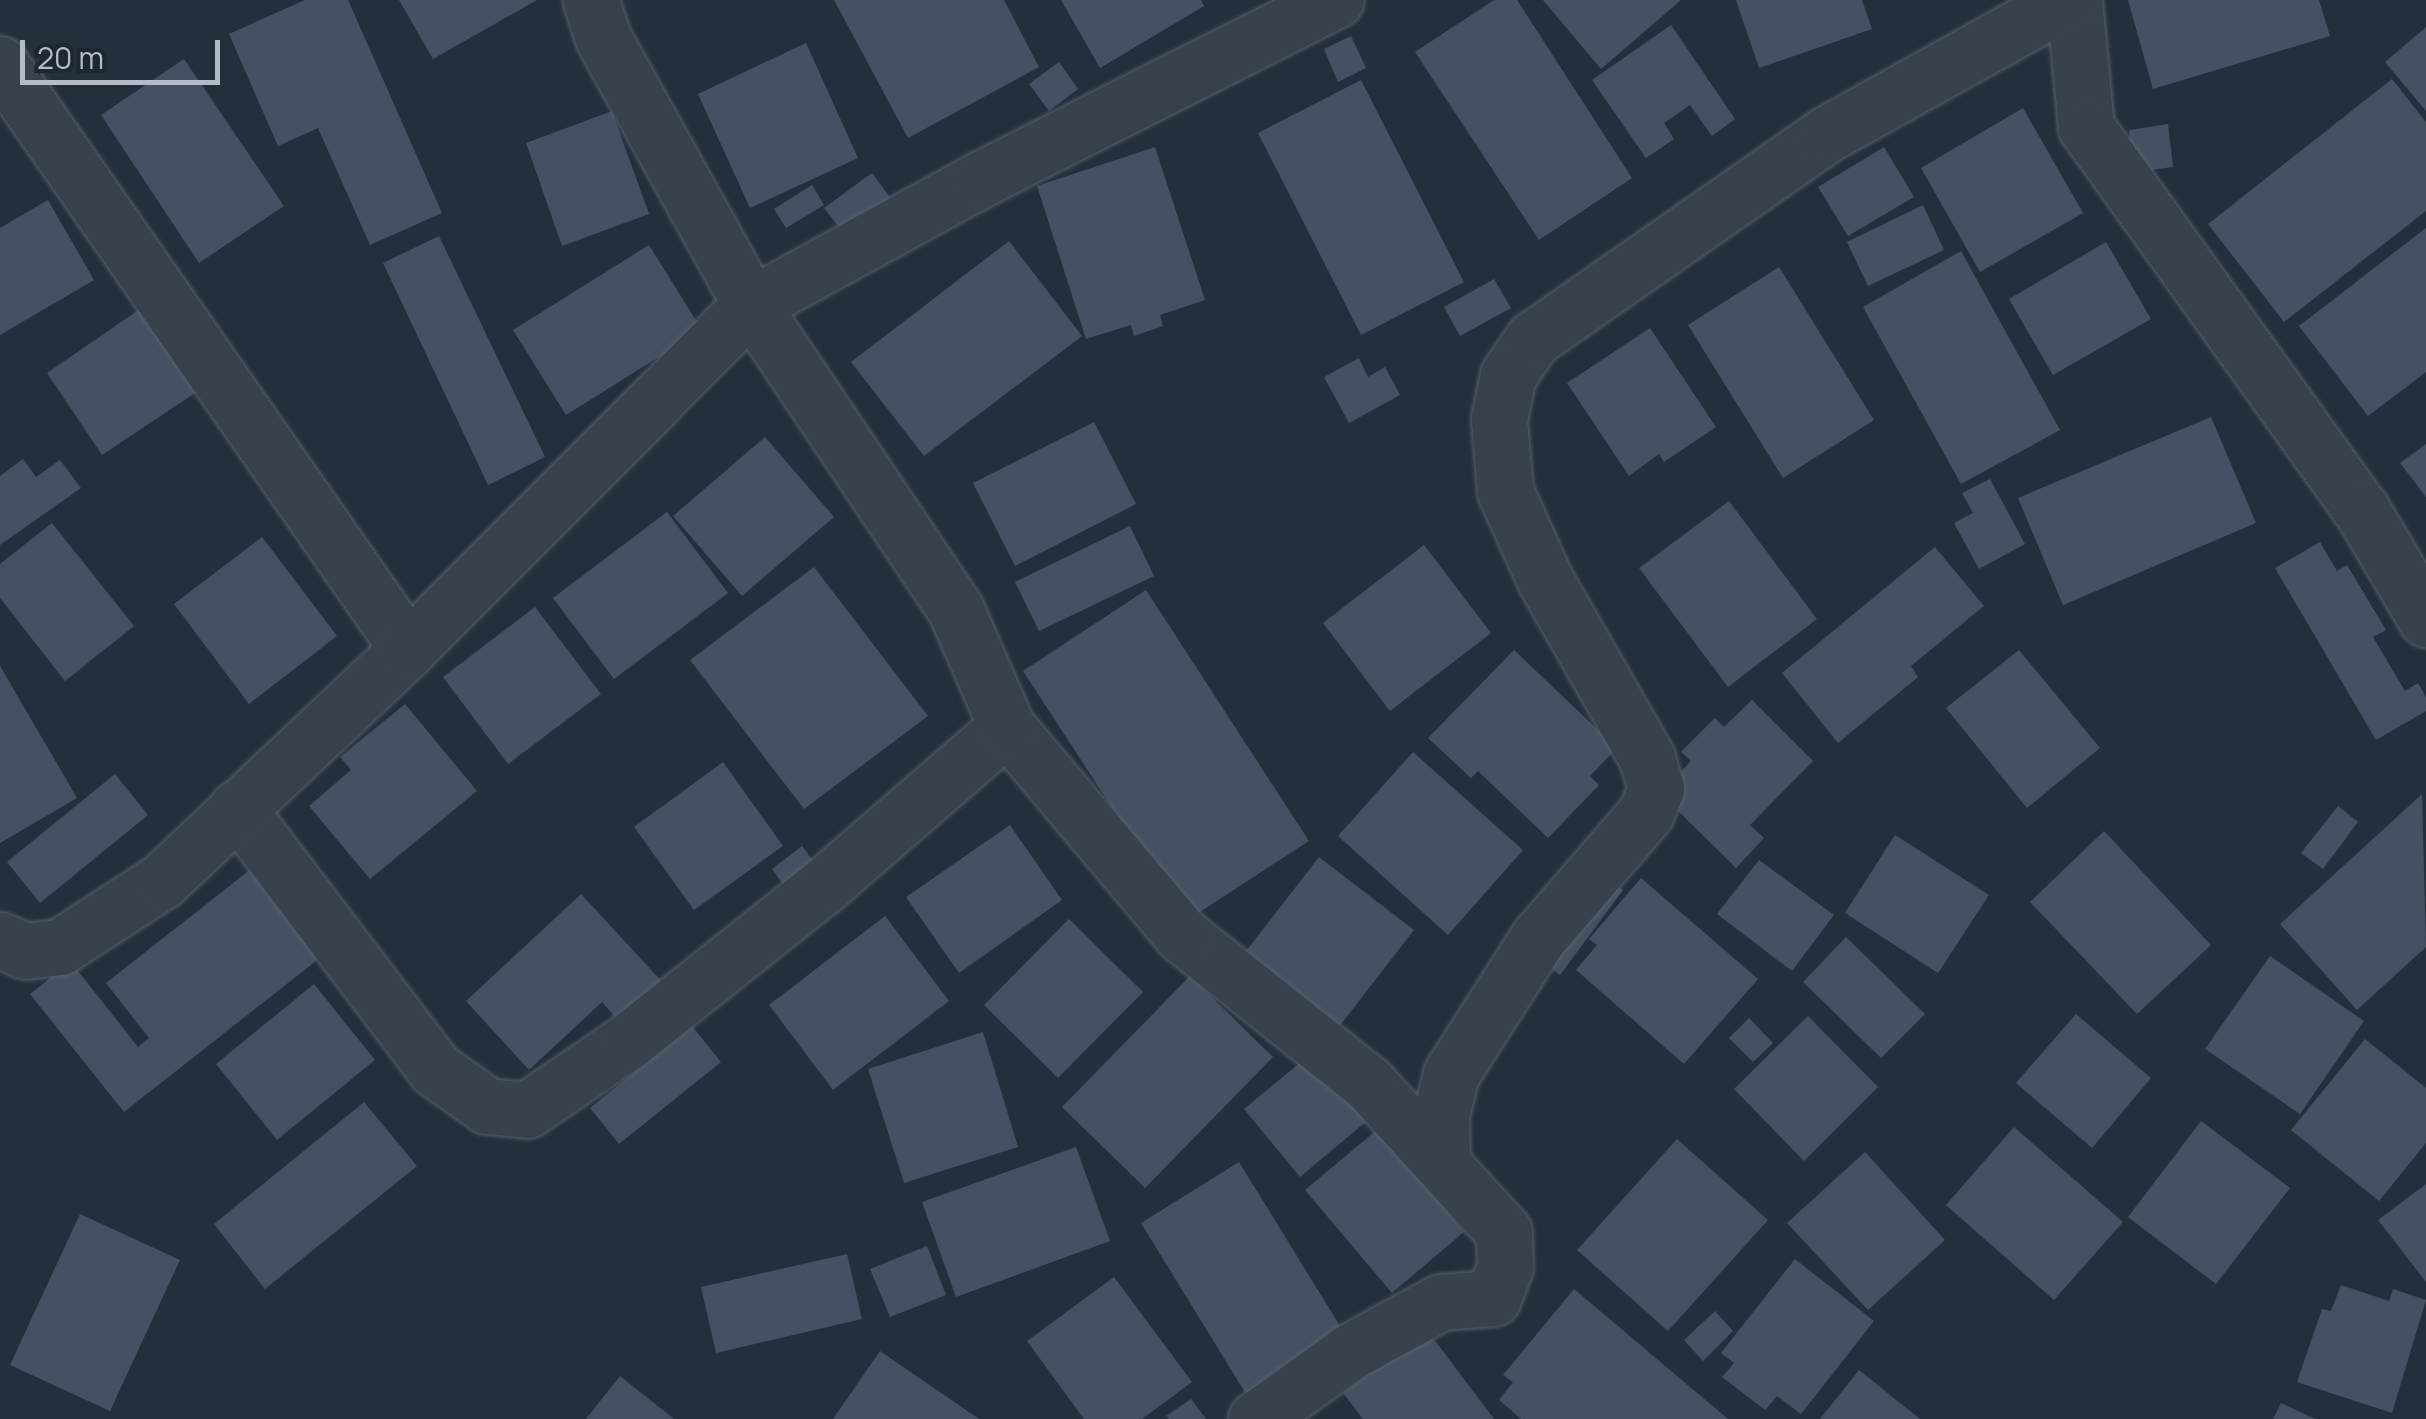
<!DOCTYPE html>
<style>
body{margin:0}
#map{position:relative;width:2426px;height:1419px;overflow:hidden;background:#242f3e;font-family:Manrope,sans-serif}
div>[style]{position:absolute}
[style*='--x']{left:calc(var(--x)*1px);top:calc(var(--y)*1px);width:calc(var(--w)*1px);rotate:calc(var(--a)*1deg)}
.building>*{inset:0;background:#455162}
.roads{filter:drop-shadow(0 0 2px #565f6c) drop-shadow(0 0 2px #565f6c)}
.minor>*{height:55px;margin:-27.5px;padding:0 27.5px;transform-origin:27.5px;border-radius:27.5px;background:#38414e}
span{translate:-50% -50%;white-space:nowrap;text-align:center;line-height:1.15;-webkit-text-stroke:8px #1d2633;paint-order:stroke}
.scale{position:absolute;left:20px;top:40px;width:200px;height:45px;box-sizing:border-box;border:5px solid #b4bcc9;border-top:0;padding-left:12px;font-size:30px;line-height:35px;white-space:nowrap;color:#b4bcc9;-webkit-text-stroke:8px #1d2633;paint-order:stroke}
</style>
<div id="map">
<div class="building">
<i style="clip-path:polygon(305px 0,348px 0,442px 213px,370px 245px,318px 128px,278px 146px,229px 34px)"></i>
<i style="clip-path:polygon(399px 0,537px 0,433px 59px)"></i>
<i style="clip-path:polygon(834px 0,1004px 0,1039px 67px,908px 138px)"></i>
<i style="clip-path:polygon(1061px 0,1201px 0,1204px 6px,1100px 68px)"></i>
<i style="clip-path:polygon(1494px 0,1517px 0,1632px 178px,1539px 240px,1415px 52px)"></i>
<i style="clip-path:polygon(1543px 0,1681px 0,1601px 69px)"></i>
<i style="clip-path:polygon(1736px 0,1862px 0,1872px 29px,1759px 68px)"></i>
<i style="clip-path:polygon(2128px 0,2319px 0,2330px 36px,2153px 89px)"></i>
<i style="clip-path:polygon(1671px 25px,1735px 119px,1712px 136px,1690px 105px,1664px 123px,1674px 139px,1646px 158px,1592px 80px)"></i>
<i style="clip-path:polygon(2426px 27px,2426px 111px,2385px 62px)"></i>
<i style="clip-path:polygon(1351px 36px,1366px 68px,1338px 82px,1324px 49px)"></i>
<i style="clip-path:polygon(806px 43px,858px 158px,750px 208px,698px 94px)"></i>
<i style="clip-path:polygon(184px 59px,284px 206px,199px 263px,101px 115px)"></i>
<i style="clip-path:polygon(1059px 62px,1078px 89px,1049px 111px,1029px 84px)"></i>
<i style="clip-path:polygon(2392px 79px,2426px 122px,2426px 211px,2284px 322px,2208px 224px)"></i>
<i style="clip-path:polygon(1361px 80px,1464px 282px,1361px 335px,1258px 133px)"></i>
<i style="clip-path:polygon(2023px 108px,2083px 213px,1980px 272px,1921px 168px)"></i>
<i style="clip-path:polygon(612px 111px,649px 214px,562px 246px,526px 143px)"></i>
<i style="clip-path:polygon(2168px 124px,2173px 167px,2134px 172px,2129px 130px)"></i>
<i style="clip-path:polygon(1155px 147px,1205px 300px,1160px 315px,1163px 326px,1134px 336px,1131px 325px,1086px 339px,1037px 186px)"></i>
<i style="clip-path:polygon(1884px 147px,1914px 197px,1848px 236px,1818px 187px)"></i>
<i style="clip-path:polygon(872px 173px,892px 200px,845px 235px,824px 208px)"></i>
<i style="clip-path:polygon(812px 185px,824px 205px,786px 228px,774px 209px)"></i>
<i style="clip-path:polygon(48px 200px,94px 280px,0 335px,0 228px)"></i>
<i style="clip-path:polygon(1923px 205px,1944px 250px,1868px 286px,1847px 242px)"></i>
<i style="clip-path:polygon(2426px 228px,2426px 372px,2368px 416px,2299px 326px)"></i>
<i style="clip-path:polygon(439px 236px,545px 457px,488px 485px,383px 263px)"></i>
<i style="clip-path:polygon(1009px 241px,1082px 336px,924px 456px,851px 362px)"></i>
<i style="clip-path:polygon(2106px 242px,2151px 319px,2053px 375px,2009px 299px)"></i>
<i style="clip-path:polygon(649px 245px,702px 330px,566px 415px,513px 330px)"></i>
<i style="clip-path:polygon(1961px 251px,2060px 430px,1961px 484px,1863px 307px)"></i>
<i style="clip-path:polygon(1779px 267px,1874px 420px,1783px 478px,1688px 325px)"></i>
<i style="clip-path:polygon(1494px 279px,1511px 308px,1460px 336px,1444px 307px)"></i>
<i style="clip-path:polygon(140px 309px,195px 393px,102px 455px,47px 373px)"></i>
<i style="clip-path:polygon(1650px 328px,1716px 427px,1664px 462px,1659px 454px,1629px 476px,1567px 383px)"></i>
<i style="clip-path:polygon(1359px 358px,1368px 377px,1385px 367px,1400px 395px,1349px 423px,1324px 377px)"></i>
<i style="clip-path:polygon(2211px 417px,2256px 523px,2063px 605px,2018px 498px)"></i>
<i style="clip-path:polygon(1094px 422px,1136px 504px,1015px 566px,973px 483px)"></i>
<i style="clip-path:polygon(765px 437px,834px 517px,742px 596px,673px 516px)"></i>
<i style="clip-path:polygon(2426px 444px,2426px 497px,2400px 463px)"></i>
<i style="clip-path:polygon(23px 459px,36px 477px,60px 460px,81px 488px,0 545px,0 476px)"></i>
<i style="clip-path:polygon(1990px 479px,2025px 544px,1979px 569px,1954px 523px,1973px 513px,1962px 493px)"></i>
<i style="clip-path:polygon(1729px 501px,1817px 619px,1728px 687px,1639px 568px)"></i>
<i style="clip-path:polygon(667px 512px,728px 593px,614px 679px,553px 598px)"></i>
<i style="clip-path:polygon(52px 523px,134px 626px,65px 681px,0 598px,0 564px)"></i>
<i style="clip-path:polygon(1130px 526px,1154px 576px,1039px 631px,1015px 582px)"></i>
<i style="clip-path:polygon(262px 537px,337px 636px,249px 704px,174px 604px)"></i>
<i style="clip-path:polygon(2320px 542px,2337px 571px,2347px 565px,2386px 630px,2373px 637px,2405px 691px,2418px 683px,2426px 697px,2426px 711px,2376px 740px,2275px 568px)"></i>
<i style="clip-path:polygon(1424px 545px,1491px 633px,1390px 711px,1323px 623px)"></i>
<i style="clip-path:polygon(1935px 547px,1984px 606px,1911px 666px,1918px 677px,1838px 743px,1782px 673px)"></i>
<i style="clip-path:polygon(814px 567px,928px 716px,804px 809px,690px 660px)"></i>
<i style="clip-path:polygon(1146px 590px,1309px 841px,1186px 921px,1023px 671px)"></i>
<i style="clip-path:polygon(535px 607px,601px 694px,508px 764px,443px 677px)"></i>
<i style="clip-path:polygon(1514px 650px,1617px 748px,1590px 776px,1599px 785px,1548px 838px,1478px 771px,1471px 778px,1428px 738px)"></i>
<i style="clip-path:polygon(2019px 650px,2100px 748px,2027px 808px,1946px 708px)"></i>
<i style="clip-path:polygon(0 666px,77px 798px,0 843px)"></i>
<i style="clip-path:polygon(1752px 700px,1813px 761px,1750px 825px,1764px 838px,1736px 868px,1660px 793px,1691px 761px,1681px 752px,1715px 718px,1724px 727px)"></i>
<i style="clip-path:polygon(405px 704px,477px 791px,370px 879px,309px 806px,351px 770px,340px 757px)"></i>
<i style="clip-path:polygon(1413px 752px,1523px 850px,1448px 935px,1338px 836px)"></i>
<i style="clip-path:polygon(723px 762px,783px 846px,694px 910px,634px 827px)"></i>
<i style="clip-path:polygon(115px 774px,148px 815px,40px 903px,7px 862px)"></i>
<i style="clip-path:polygon(2422px 794px,2426px 947px,2357px 1010px,2280px 924px)"></i>
<i style="clip-path:polygon(2338px 806px,2358px 822px,2323px 869px,2301px 853px)"></i>
<i style="clip-path:polygon(1010px 825px,1062px 900px,959px 973px,906px 897px)"></i>
<i style="clip-path:polygon(2104px 831px,2211px 945px,2137px 1014px,2030px 902px)"></i>
<i style="clip-path:polygon(1895px 835px,1989px 895px,1938px 973px,1845px 913px)"></i>
<i style="clip-path:polygon(802px 846px,821px 871px,790px 894px,772px 869px)"></i>
<i style="clip-path:polygon(1319px 857px,1414px 930px,1338px 1028px,1243px 955px)"></i>
<i style="clip-path:polygon(1759px 860px,1834px 915px,1792px 971px,1717px 914px)"></i>
<i style="clip-path:polygon(251px 869px,321px 957px,124px 1112px,30px 994px,71px 962px,138px 1047px,149px 1038px,106px 983px)"></i>
<i style="clip-path:polygon(1600px 872px,1623px 890px,1560px 975px,1537px 958px)"></i>
<i style="clip-path:polygon(1641px 878px,1758px 979px,1684px 1064px,1576px 970px,1597px 945px,1589px 939px)"></i>
<i style="clip-path:polygon(581px 894px,667px 987px,623px 1026px,602px 1002px,529px 1070px,466px 1001px)"></i>
<i style="clip-path:polygon(885px 916px,949px 1001px,833px 1090px,769px 1005px)"></i>
<i style="clip-path:polygon(1069px 919px,1143px 992px,1058px 1078px,984px 1005px)"></i>
<i style="clip-path:polygon(1846px 937px,1925px 1014px,1881px 1058px,1803px 982px)"></i>
<i style="clip-path:polygon(2270px 956px,2364px 1021px,2300px 1114px,2205px 1049px)"></i>
<i style="clip-path:polygon(1190px 976px,1273px 1057px,1145px 1188px,1062px 1107px)"></i>
<i style="clip-path:polygon(314px 984px,375px 1060px,277px 1140px,216px 1064px)"></i>
<i style="clip-path:polygon(2076px 1014px,2151px 1078px,2092px 1148px,2016px 1083px)"></i>
<i style="clip-path:polygon(1808px 1016px,1878px 1087px,1804px 1161px,1734px 1089px)"></i>
<i style="clip-path:polygon(1749px 1018px,1773px 1043px,1753px 1062px,1729px 1038px)"></i>
<i style="clip-path:polygon(692px 1026px,721px 1062px,619px 1144px,590px 1108px)"></i>
<i style="clip-path:polygon(983px 1032px,1018px 1147px,904px 1183px,868px 1069px)"></i>
<i style="clip-path:polygon(2365px 1039px,2426px 1088px,2426px 1143px,2379px 1201px,2291px 1130px)"></i>
<i style="clip-path:polygon(1312px 1053px,1368px 1120px,1300px 1177px,1244px 1109px)"></i>
<i style="clip-path:polygon(364px 1102px,417px 1166px,265px 1289px,214px 1224px)"></i>
<i style="clip-path:polygon(2201px 1121px,2290px 1188px,2216px 1284px,2128px 1217px)"></i>
<i style="clip-path:polygon(2014px 1127px,2123px 1222px,2054px 1300px,1946px 1205px)"></i>
<i style="clip-path:polygon(1379px 1128px,1464px 1232px,1392px 1293px,1305px 1190px)"></i>
<i style="clip-path:polygon(1677px 1139px,1768px 1220px,1668px 1331px,1577px 1250px)"></i>
<i style="clip-path:polygon(1076px 1147px,1110px 1241px,956px 1297px,922px 1202px)"></i>
<i style="clip-path:polygon(1865px 1152px,1945px 1240px,1868px 1310px,1787px 1223px)"></i>
<i style="clip-path:polygon(1239px 1162px,1345px 1334px,1246px 1394px,1141px 1223px)"></i>
<i style="clip-path:polygon(2426px 1184px,2426px 1282px,2378px 1220px)"></i>
<i style="clip-path:polygon(80px 1214px,180px 1260px,110px 1411px,10px 1365px)"></i>
<i style="clip-path:polygon(927px 1246px,946px 1295px,890px 1317px,870px 1269px)"></i>
<i style="clip-path:polygon(847px 1254px,862px 1319px,716px 1353px,701px 1287px)"></i>
<i style="clip-path:polygon(1795px 1259px,1874px 1321px,1801px 1414px,1777px 1396px,1765px 1410px,1722px 1377px,1734px 1363px,1721px 1353px)"></i>
<i style="clip-path:polygon(1114px 1277px,1192px 1382px,1142px 1419px,1084px 1419px,1027px 1341px)"></i>
<i style="clip-path:polygon(2341px 1285px,2389px 1301px,2393px 1289px,2426px 1300px,2392px 1413px,2297px 1382px,2322px 1309px,2331px 1311px)"></i>
<i style="clip-path:polygon(1574px 1289px,1728px 1419px,1521px 1419px,1499px 1400px,1513px 1382px,1503px 1375px)"></i>
<i style="clip-path:polygon(1715px 1311px,1733px 1331px,1703px 1361px,1684px 1340px)"></i>
<i style="clip-path:polygon(1427px 1330px,1494px 1419px,1363px 1419px,1343px 1393px)"></i>
<i style="clip-path:polygon(880px 1351px,979px 1419px,833px 1419px)"></i>
<i style="clip-path:polygon(1859px 1370px,1920px 1419px,1820px 1419px)"></i>
<i style="clip-path:polygon(620px 1376px,674px 1419px,586px 1419px)"></i>
<i style="clip-path:polygon(1191px 1399px,1206px 1419px,1169px 1419px,1166px 1416px)"></i>
<i style="clip-path:polygon(2281px 1403px,2315px 1419px,2273px 1419px)"></i>
</div>
<div class="roads">
<div class="minor">
<i style="--x:2074;--y:0;--w:128;--a:84.6"></i>
<i style="--x:2086;--y:127;--w:471;--a:54.3"></i>
<i style="--x:2361;--y:509;--w:128;--a:59.4"></i>
<i style="--x:0;--y:64;--w:713;--a:55.11"></i>
<i style="--x:237;--y:808;--w:328;--a:52.8"></i>
<i style="--x:435;--y:1069;--w:64;--a:35.4"></i>
<i style="--x:487;--y:1106;--w:40;--a:5.7"></i>
<i style="--x:527;--y:1110;--w:121;--a:-34.2"></i>
<i style="--x:627;--y:1042;--w:257;--a:-38.5"></i>
<i style="--x:828;--y:882;--w:237;--a:-40.9"></i>
<i style="--x:0;--y:940;--w:28;--a:23"></i>
<i style="--x:26;--y:951;--w:34;--a:-7"></i>
<i style="--x:60;--y:947;--w:123;--a:-33"></i>
<i style="--x:163;--y:880;--w:337;--a:-43.3"></i>
<i style="--x:408;--y:649;--w:486;--a:-45.1"></i>
<i style="--x:751;--y:305;--w:305;--a:-119"></i>
<i style="--x:603;--y:38;--w:40;--a:-108"></i>
<i style="--x:1442;--y:1161;--w:46;--a:-91.2"></i>
<i style="--x:1441;--y:1115;--w:42;--a:-76.3"></i>
<i style="--x:1451;--y:1074;--w:161;--a:-57.4"></i>
<i style="--x:1538;--y:938;--w:165;--a:-49.2"></i>
<i style="--x:1646;--y:813;--w:27;--a:-68"></i>
<i style="--x:1656;--y:788;--w:31;--a:-107"></i>
<i style="--x:1647;--y:758;--w:205;--a:-119.8"></i>
<i style="--x:1545;--y:580;--w:98;--a:-114.2"></i>
<i style="--x:1505;--y:491;--w:72;--a:-94.8"></i>
<i style="--x:1499;--y:419;--w:45;--a:-78.4"></i>
<i style="--x:1508;--y:375;--w:44;--a:-55.2"></i>
<i style="--x:1533;--y:339;--w:358;--a:-34.9"></i>
<i style="--x:1827;--y:134;--w:276;--a:-29.1"></i>
<i style="--x:1256;--y:1419;--w:117;--a:-35.6"></i>
<i style="--x:1351;--y:1351;--w:102;--a:-28.6"></i>
<i style="--x:1441;--y:1302;--w:52;--a:-4.4"></i>
<i style="--x:1493;--y:1298;--w:33;--a:-69"></i>
<i style="--x:1505;--y:1267;--w:35;--a:-92"></i>
<i style="--x:1504;--y:1232;--w:200;--a:-132.4"></i>
<i style="--x:1369;--y:1084;--w:239;--a:-141.5"></i>
<i style="--x:1182;--y:935;--w:272;--a:-130.1"></i>
<i style="--x:1007;--y:727;--w:128;--a:-113.6"></i>
<i style="--x:956;--y:610;--w:367;--a:-123.9"></i>
<i style="--x:751;--y:305;--w:264;--a:-28.7"></i>
<i style="--x:983;--y:178;--w:395;--a:-26.8"></i>
</div>
</div>
<div class="scale">20 m</div>
</div>
